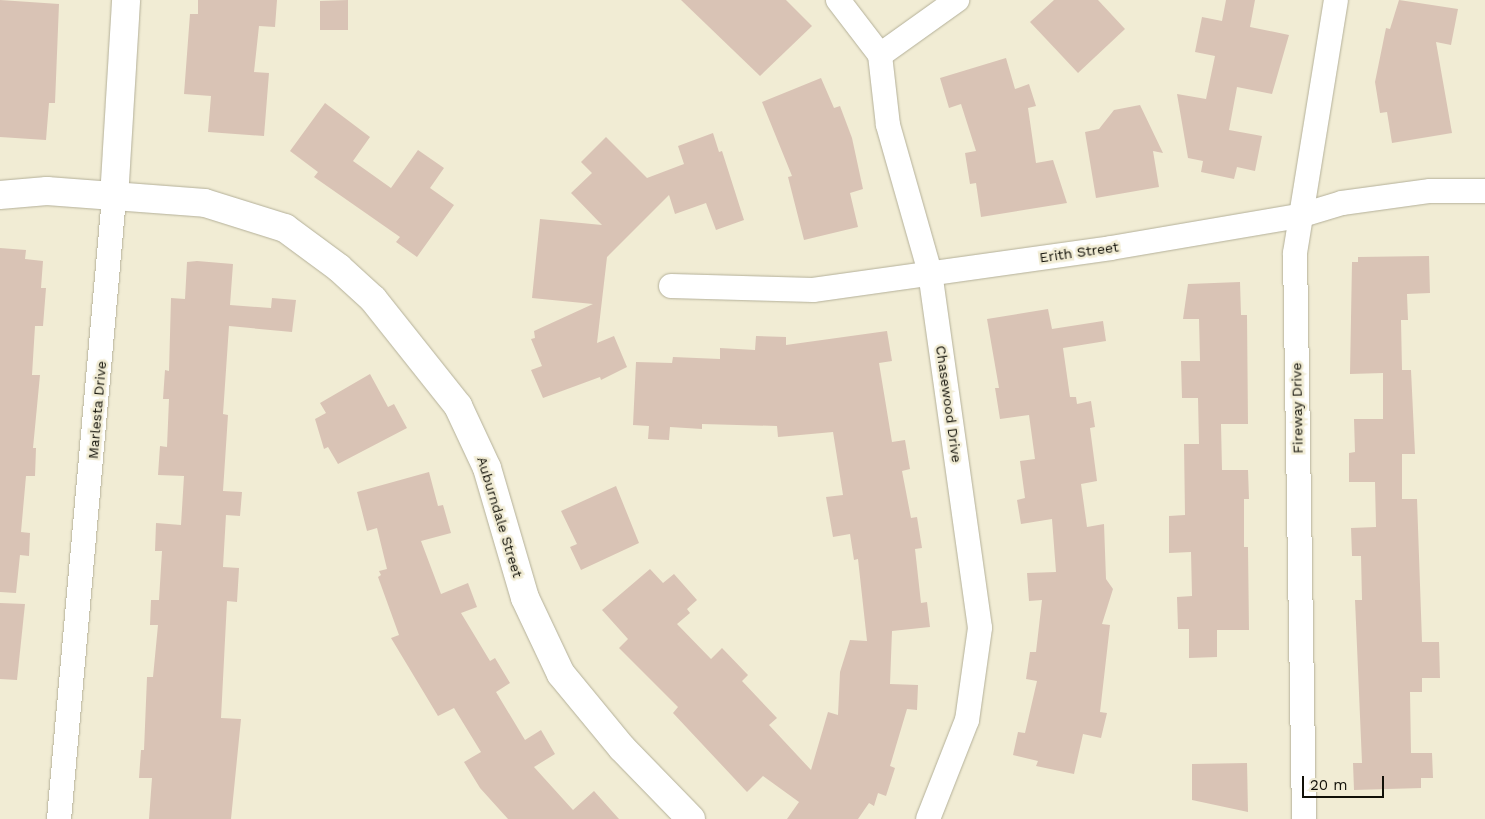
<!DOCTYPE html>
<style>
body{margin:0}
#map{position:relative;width:1485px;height:819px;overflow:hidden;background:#f1ecd4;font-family:"Work Sans",sans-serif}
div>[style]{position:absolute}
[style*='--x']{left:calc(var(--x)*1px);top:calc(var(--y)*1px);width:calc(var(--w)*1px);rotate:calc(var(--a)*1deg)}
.building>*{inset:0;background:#d9c3b5}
.roads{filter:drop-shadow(0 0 1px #b4b099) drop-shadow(0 0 1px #b4b099)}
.minor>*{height:24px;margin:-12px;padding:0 12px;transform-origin:12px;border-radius:12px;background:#fff}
.tertiary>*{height:28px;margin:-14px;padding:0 14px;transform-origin:14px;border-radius:14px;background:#fff}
span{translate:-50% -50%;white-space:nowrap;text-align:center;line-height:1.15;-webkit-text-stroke:5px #f1ecd4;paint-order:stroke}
.street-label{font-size:14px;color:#111008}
.scale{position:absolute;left:1302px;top:776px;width:82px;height:22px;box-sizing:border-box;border:2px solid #111008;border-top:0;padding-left:6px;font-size:15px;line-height:18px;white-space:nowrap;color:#111008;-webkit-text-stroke:4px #f1ecd4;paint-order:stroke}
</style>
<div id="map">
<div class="building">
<i style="clip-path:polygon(0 0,59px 4px,55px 103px,49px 103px,46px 140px,0 137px)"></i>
<i style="clip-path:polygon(198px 0,277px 0,275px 27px,259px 26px,254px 72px,269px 73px,264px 136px,208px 132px,211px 96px,184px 94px,190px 14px,198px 14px)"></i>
<i style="clip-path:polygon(348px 0,348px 30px,320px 30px,320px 1px)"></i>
<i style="clip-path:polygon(681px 0,786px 0,812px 26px,760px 76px)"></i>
<i style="clip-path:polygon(1054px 0,1098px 0,1125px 29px,1078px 73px,1030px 22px)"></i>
<i style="clip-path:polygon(1226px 0,1255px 0,1250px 27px,1289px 35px,1272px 94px,1237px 87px,1229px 130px,1262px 136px,1255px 171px,1237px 167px,1234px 179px,1201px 172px,1203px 161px,1188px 158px,1177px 94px,1206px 99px,1215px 56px,1195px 52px,1202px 17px,1222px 21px)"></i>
<i style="clip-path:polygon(1399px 0,1458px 9px,1451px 45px,1436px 42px,1452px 133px,1392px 143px,1387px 112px,1380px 113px,1375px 82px,1386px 28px,1390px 29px)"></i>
<i style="clip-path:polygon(1006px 58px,1015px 89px,1029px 84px,1036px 106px,1028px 108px,1036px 163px,1053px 160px,1067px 203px,981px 217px,976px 183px,970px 184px,965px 153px,976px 151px,961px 104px,949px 108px,940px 78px)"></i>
<i style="clip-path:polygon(821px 78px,834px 108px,840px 106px,852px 138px,863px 189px,850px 193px,858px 227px,804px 240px,788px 177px,792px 176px,762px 102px)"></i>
<i style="clip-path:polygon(325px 103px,370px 137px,353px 161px,391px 188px,418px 150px,444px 168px,430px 188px,454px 205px,417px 257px,396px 242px,400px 237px,314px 177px,318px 172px,290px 151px)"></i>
<i style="clip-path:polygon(1140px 105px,1163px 153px,1153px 151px,1159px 187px,1096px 198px,1085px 132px,1099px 129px,1114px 110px)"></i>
<i style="clip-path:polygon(713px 133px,719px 152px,722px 151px,744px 220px,716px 230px,706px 203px,675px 214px,669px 195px,607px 257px,597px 343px,614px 336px,627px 367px,601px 380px,600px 377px,543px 398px,531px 370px,542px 366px,531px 339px,535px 338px,534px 331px,593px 304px,532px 298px,540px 219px,602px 225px,571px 193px,592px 173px,581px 162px,606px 137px,647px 178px,684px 164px,678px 146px)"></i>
<i style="clip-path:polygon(0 248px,26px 250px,25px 259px,43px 261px,41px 288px,46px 288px,43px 326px,35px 326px,32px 375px,40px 375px,33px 448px,36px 448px,35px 476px,26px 476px,21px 532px,30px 533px,29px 556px,20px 555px,16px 593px,0 592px)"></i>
<i style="clip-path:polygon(1429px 256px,1430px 293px,1407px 294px,1408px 320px,1401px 320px,1402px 370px,1411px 370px,1415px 454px,1402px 454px,1402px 499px,1417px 499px,1422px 642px,1439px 642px,1440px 678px,1422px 678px,1422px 692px,1410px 692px,1411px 753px,1432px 753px,1433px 778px,1421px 778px,1421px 788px,1354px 790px,1353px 763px,1362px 763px,1355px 600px,1362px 600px,1361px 556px,1352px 556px,1351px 528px,1376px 527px,1375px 482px,1349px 482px,1349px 453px,1355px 452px,1354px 419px,1383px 419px,1383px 373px,1350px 374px,1352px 262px,1358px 262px,1358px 257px)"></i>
<i style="clip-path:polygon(197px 261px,233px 264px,230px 305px,271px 308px,272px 298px,296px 300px,292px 332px,229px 326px,223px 414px,228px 415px,223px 491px,242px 492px,240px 516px,226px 515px,223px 567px,239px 568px,237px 602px,227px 601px,221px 718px,241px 719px,231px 819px,149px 819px,152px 778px,139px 778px,141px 750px,144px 750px,147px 677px,153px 677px,158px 625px,150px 625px,151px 600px,159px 600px,162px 551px,155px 551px,156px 523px,181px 525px,184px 476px,158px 475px,160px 446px,167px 447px,169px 399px,163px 399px,165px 370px,169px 371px,171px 298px,185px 299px,187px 262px)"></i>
<i style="clip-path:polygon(1240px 282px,1241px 315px,1247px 315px,1248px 424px,1221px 424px,1222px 470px,1248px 470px,1249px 499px,1244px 499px,1244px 547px,1248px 547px,1249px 630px,1217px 630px,1217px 657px,1189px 658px,1189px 629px,1178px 629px,1177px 597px,1192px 596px,1191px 552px,1169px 553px,1169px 516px,1185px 515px,1184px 444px,1199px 444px,1198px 398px,1182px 398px,1181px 361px,1200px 361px,1199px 319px,1183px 319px,1188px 284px)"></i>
<i style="clip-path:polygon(1048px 309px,1052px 329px,1103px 321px,1106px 341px,1063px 348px,1070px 397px,1076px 397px,1077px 404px,1091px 401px,1095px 427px,1090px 428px,1097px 481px,1081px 484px,1087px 527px,1104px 524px,1106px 579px,1113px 589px,1102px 624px,1110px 625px,1100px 712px,1107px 713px,1101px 738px,1083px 734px,1074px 774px,1036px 766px,1038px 761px,1013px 755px,1018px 732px,1025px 733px,1037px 681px,1026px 679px,1030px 652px,1036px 652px,1042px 600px,1029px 601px,1027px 573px,1056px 572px,1052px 519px,1021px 524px,1017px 500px,1025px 498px,1020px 461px,1035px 459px,1029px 415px,1000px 419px,995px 388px,999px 388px,987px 319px)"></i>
<i style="clip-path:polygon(887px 331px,892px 361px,879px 363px,892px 442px,905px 440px,910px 469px,902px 471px,911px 518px,917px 517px,922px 548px,915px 549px,921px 603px,927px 602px,930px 627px,892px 631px,890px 684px,918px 685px,917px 710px,907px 709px,890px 766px,895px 768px,886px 796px,878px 793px,874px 806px,869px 803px,858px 819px,787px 819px,799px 802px,763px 776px,747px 792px,673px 713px,678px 707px,619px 648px,628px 639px,602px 610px,650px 569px,663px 583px,674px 574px,697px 600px,687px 609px,690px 613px,677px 624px,711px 659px,722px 648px,748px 675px,742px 681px,777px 718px,769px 725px,811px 770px,828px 712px,838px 715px,840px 672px,850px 640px,867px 641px,858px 559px,854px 560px,850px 534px,833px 537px,826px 497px,843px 495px,833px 432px,778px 437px,777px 426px,702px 424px,702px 429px,670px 427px,669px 440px,648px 439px,649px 426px,633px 425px,636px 362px,672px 363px,673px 357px,720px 359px,720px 348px,755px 350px,756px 336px,786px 337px,786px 345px)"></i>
<i style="clip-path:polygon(370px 374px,388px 407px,394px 404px,407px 428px,338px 464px,328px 447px,324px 449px,315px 419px,326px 413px,320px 403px)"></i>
<i style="clip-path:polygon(429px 472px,438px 506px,443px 505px,451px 533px,421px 541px,441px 594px,468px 583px,477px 607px,461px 613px,490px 661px,495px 658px,510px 683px,496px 692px,525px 740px,541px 730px,555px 754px,534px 767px,573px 810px,594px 791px,619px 819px,508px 819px,480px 788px,464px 762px,481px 752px,454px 708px,438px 716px,391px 638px,399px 635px,378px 577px,381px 575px,379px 571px,387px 569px,377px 528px,367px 531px,357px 492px)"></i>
<i style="clip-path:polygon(616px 486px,639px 543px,581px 570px,570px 547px,577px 544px,561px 511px)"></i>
<i style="clip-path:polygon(0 603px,25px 604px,17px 680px,0 679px)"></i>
<i style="clip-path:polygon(1247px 763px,1248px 812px,1192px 800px,1192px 764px)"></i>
</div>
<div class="roads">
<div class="minor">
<i style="--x:838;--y:0;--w:69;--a:52.6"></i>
<i style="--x:880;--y:55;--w:70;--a:83.5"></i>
<i style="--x:888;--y:125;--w:153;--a:74.1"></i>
<i style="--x:930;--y:272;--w:359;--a:82"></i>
<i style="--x:980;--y:628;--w:93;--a:98"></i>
<i style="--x:967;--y:720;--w:106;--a:111.5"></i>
<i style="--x:880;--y:55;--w:95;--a:-35.5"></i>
<i style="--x:671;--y:286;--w:142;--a:1.6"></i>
<i style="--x:813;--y:290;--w:301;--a:-8"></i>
<i style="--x:1111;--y:248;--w:191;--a:-9.7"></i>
<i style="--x:1299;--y:216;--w:45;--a:-16.8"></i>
<i style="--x:1342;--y:203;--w:89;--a:-7.8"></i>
<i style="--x:1430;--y:191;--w:55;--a:0"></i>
<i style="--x:59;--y:819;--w:623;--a:-84.94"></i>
<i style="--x:1304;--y:819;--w:566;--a:-90.91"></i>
<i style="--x:1295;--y:253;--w:256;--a:-80.8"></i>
</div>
<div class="tertiary">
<i style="--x:0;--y:195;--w:47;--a:-4.9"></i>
<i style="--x:47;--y:191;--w:158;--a:4.3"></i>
<i style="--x:205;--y:203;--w:84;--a:17.4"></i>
<i style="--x:285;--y:228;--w:67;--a:36.5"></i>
<i style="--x:339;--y:268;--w:46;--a:42.4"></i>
<i style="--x:373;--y:299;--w:137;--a:51.5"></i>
<i style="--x:458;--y:406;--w:68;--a:64.9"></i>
<i style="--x:487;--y:468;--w:135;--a:73.7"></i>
<i style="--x:525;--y:598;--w:84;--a:64.7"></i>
<i style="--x:561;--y:674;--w:96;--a:50.5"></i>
<i style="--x:622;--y:748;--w:99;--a:45.8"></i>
<i style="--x:114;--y:198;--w:198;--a:-86.5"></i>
</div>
</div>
<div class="street-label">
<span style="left:1079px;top:252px;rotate:-8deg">Erith Street</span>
<span style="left:949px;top:404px;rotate:82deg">Chasewood Drive</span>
<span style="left:1297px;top:408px;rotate:-91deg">Fireway Drive</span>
<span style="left:97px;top:410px;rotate:-85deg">Marlesta Drive</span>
<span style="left:500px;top:517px;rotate:73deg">Auburndale Street</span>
</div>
<div class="scale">20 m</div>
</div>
